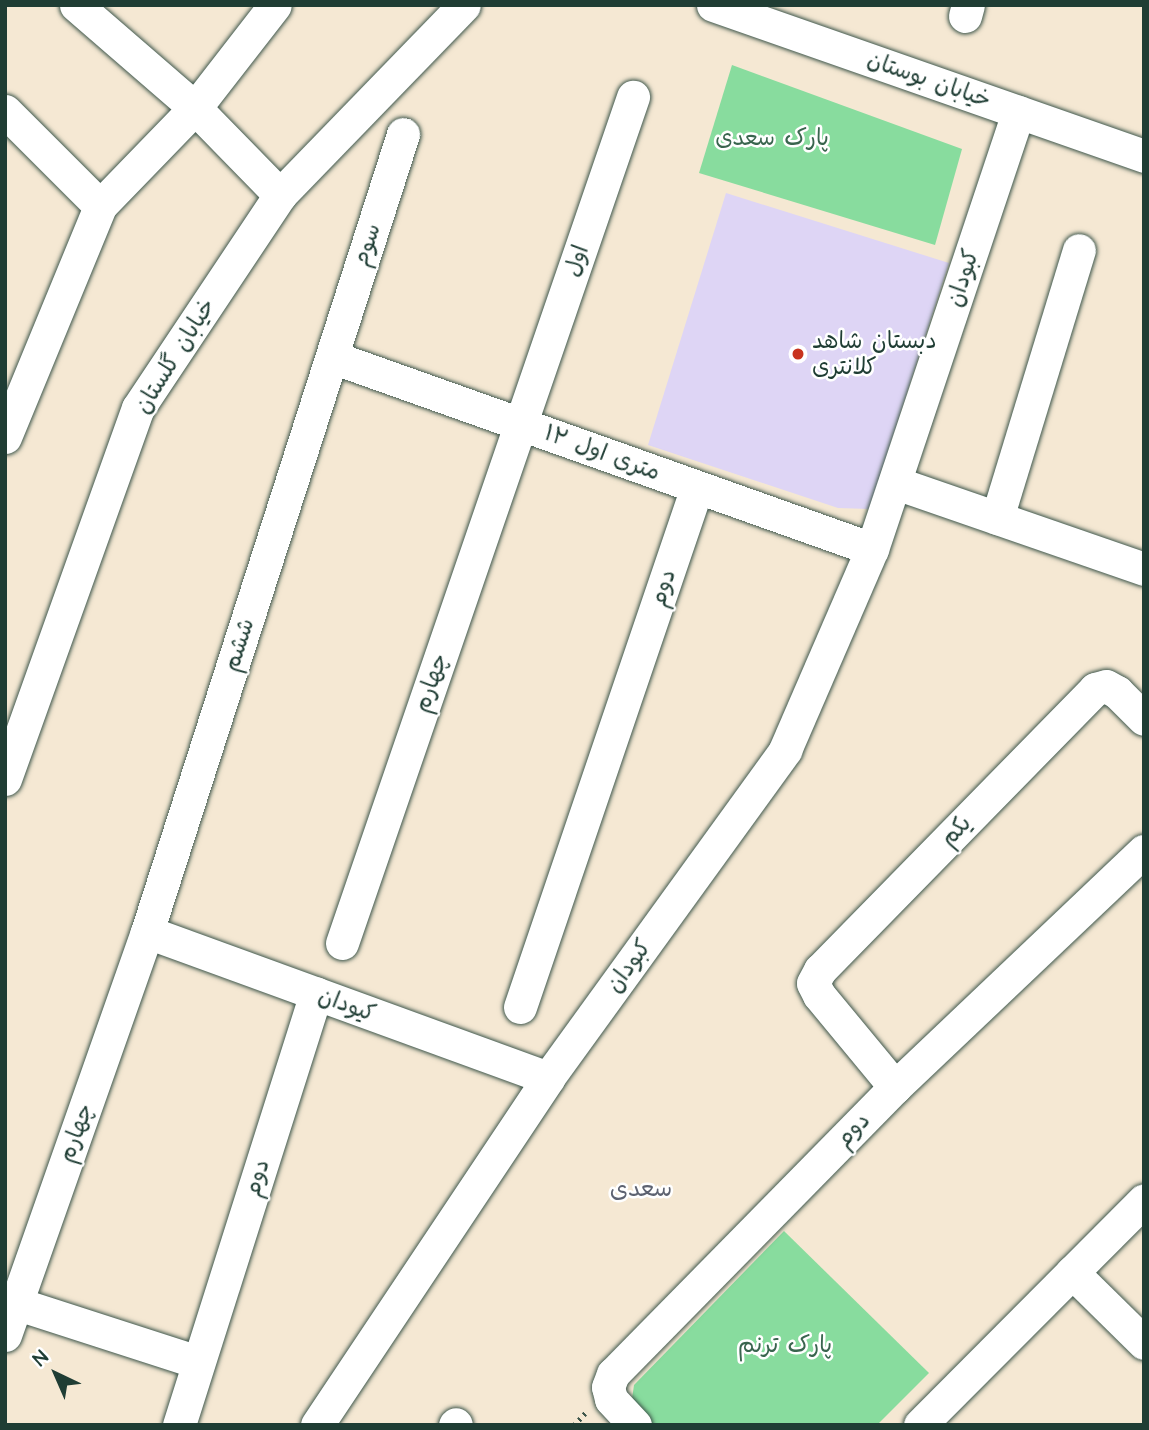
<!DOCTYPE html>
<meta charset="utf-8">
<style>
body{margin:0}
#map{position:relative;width:1149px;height:1430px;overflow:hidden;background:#f5e8d3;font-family:"Architects Daughter","Playpen Sans Arabic",sans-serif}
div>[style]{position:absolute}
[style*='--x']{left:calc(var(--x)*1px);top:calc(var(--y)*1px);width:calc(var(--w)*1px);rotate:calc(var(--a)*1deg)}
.built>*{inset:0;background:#ded5f5}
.green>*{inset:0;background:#88dc9e}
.path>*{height:4.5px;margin-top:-2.25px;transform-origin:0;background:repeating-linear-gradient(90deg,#3f574c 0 2px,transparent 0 7px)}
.roads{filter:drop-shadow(0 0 2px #3f574c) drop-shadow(0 0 2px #3f574c)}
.minor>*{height:33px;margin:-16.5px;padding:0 16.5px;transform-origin:16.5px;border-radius:16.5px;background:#fff}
.dots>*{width:19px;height:19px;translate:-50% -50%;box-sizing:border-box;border:4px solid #fff;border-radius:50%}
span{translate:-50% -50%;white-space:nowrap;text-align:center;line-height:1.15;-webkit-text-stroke:5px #fff;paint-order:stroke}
.street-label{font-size:23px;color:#1f3d34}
.park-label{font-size:23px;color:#39654e}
.poi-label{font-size:23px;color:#1f3d34}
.left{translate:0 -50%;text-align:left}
.neighbourhood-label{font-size:24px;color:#5d6270}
.frame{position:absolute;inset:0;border:7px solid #1f3d34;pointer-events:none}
.north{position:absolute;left:21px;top:1339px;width:70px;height:70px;-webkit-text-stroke:5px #fff;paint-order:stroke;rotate:316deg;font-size:19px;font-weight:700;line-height:28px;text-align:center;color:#1f3d34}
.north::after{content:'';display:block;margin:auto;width:24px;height:32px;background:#1f3d34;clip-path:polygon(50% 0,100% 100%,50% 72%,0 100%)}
</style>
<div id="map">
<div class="built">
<i style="clip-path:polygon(726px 193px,949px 263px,869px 509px,838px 508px,648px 445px)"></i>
</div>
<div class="green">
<i style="clip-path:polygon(732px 65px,962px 149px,935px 245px,699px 173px)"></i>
<i style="clip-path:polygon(784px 1231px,929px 1373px,877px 1425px,649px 1425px,631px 1406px,634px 1385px)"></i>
</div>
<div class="path">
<i style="--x:574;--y:1425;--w:19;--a:-47"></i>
</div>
<div class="roads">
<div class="minor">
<i style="--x:76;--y:5;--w:157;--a:40.9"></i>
<i style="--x:195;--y:108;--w:130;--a:-52.2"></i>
<i style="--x:713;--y:5;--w:457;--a:19.3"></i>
<i style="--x:965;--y:16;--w:11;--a:-75"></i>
<i style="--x:5;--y:111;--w:134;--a:45"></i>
<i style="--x:332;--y:357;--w:573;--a:19.57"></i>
<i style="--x:5;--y:437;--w:250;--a:-67.6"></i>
<i style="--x:100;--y:206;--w:136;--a:-45.9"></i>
<i style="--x:195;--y:108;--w:122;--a:45.7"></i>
<i style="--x:896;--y:483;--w:262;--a:19.1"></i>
<i style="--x:997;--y:518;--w:280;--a:-73"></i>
<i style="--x:5;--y:779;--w:394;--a:-70.3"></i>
<i style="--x:138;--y:408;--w:256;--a:-56.3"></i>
<i style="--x:280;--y:195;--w:264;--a:-45.9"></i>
<i style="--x:147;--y:932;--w:427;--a:20"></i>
<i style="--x:342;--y:943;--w:895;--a:-71.02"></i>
<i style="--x:520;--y:1007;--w:549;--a:-71.2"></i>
<i style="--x:895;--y:1087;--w:119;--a:-129.6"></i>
<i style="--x:819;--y:995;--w:13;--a:-117"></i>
<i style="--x:813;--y:983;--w:15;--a:-62"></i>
<i style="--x:820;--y:970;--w:393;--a:-45.6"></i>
<i style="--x:1095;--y:689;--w:11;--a:-15"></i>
<i style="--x:1106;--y:686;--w:13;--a:29"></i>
<i style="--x:1117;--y:692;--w:38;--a:45"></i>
<i style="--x:1072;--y:1272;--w:101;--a:44.6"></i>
<i style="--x:15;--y:1303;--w:192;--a:17.9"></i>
<i style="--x:5;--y:1335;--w:427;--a:-70.6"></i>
<i style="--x:147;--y:932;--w:838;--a:-72.21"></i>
<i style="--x:179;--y:1425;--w:453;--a:-72.4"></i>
<i style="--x:317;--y:1425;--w:417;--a:-56.3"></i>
<i style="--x:548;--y:1078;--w:405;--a:-54.1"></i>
<i style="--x:785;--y:750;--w:219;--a:-66.6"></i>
<i style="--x:872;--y:549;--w:461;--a:-71.5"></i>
<i style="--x:455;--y:1425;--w:1;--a:-45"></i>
<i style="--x:635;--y:1425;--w:35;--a:-133"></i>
<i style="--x:611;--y:1399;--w:12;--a:-104"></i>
<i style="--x:608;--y:1387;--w:14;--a:-69"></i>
<i style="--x:613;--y:1374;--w:402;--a:-45.5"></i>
<i style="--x:895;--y:1087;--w:343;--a:-43.5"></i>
<i style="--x:920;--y:1425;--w:317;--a:-45.1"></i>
</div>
</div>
<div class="dots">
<i style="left:798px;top:354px;background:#c8321e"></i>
</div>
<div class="street-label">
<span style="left:929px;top:80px;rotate:19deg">خیابان بوستان</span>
<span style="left:367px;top:245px;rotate:-72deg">سوم</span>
<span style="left:577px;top:261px;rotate:-71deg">اول</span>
<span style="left:963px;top:278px;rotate:-72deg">کبودان</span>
<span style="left:175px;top:356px;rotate:-58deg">خیابان گلستان</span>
<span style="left:602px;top:453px;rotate:20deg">۱۲ متری اول</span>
<span style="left:663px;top:588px;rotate:-71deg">دوم</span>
<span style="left:239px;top:645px;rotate:-72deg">ششم</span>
<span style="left:431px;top:683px;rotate:-71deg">چهارم</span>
<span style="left:956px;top:831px;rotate:-46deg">یکم</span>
<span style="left:629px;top:966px;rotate:-54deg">کبودان</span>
<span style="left:347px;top:1005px;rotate:20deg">کیودان</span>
<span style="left:853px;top:1130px;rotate:-45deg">دوم</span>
<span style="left:76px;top:1133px;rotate:-70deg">چهارم</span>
<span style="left:257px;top:1178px;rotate:-72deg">دوم</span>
</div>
<div class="park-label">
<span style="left:772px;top:138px">پارک سعدی</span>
<span style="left:785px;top:1345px">پارک ترنم</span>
</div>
<div class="poi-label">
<span class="left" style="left:812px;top:354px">دبستان شاهد<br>کلانتری</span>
</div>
<div class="neighbourhood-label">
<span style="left:641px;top:1190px">سعدی</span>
</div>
<div class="frame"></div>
<div class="north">N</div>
</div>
